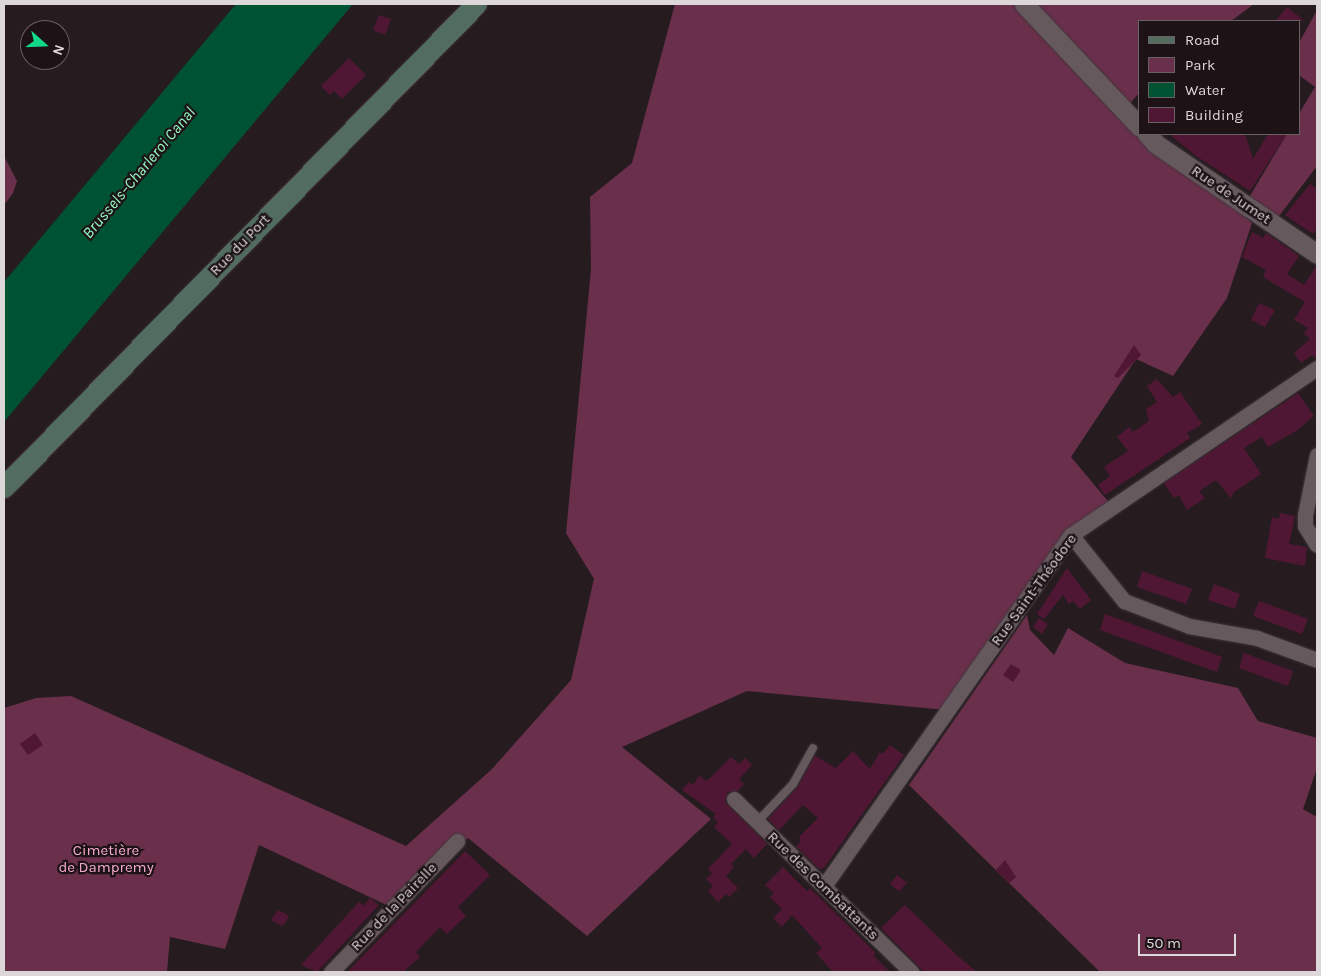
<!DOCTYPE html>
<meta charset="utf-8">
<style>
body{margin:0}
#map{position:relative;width:1321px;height:976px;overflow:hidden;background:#261c20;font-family:Karla,sans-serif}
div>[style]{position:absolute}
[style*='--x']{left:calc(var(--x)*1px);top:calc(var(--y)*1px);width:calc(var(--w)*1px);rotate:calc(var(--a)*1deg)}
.green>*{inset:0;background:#692f4b}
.water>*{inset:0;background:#005332}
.building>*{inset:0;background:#501734}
.roads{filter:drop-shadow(0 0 1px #41393c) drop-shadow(0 0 1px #41393c)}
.service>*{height:8px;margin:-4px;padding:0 4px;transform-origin:4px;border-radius:4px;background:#65595e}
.minor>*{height:15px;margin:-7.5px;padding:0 7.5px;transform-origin:7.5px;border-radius:7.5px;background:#65595e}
.tertiary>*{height:19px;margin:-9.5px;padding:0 9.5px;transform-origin:9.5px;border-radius:9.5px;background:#65595e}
.secondary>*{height:21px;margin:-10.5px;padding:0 10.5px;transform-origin:10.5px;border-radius:10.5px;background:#526c60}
span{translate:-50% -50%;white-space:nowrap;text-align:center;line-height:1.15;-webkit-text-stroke:4.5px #1d1317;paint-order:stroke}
.street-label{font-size:15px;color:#ded7d9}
.park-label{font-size:15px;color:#f8accd}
.water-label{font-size:16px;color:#95f8c0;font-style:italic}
.frame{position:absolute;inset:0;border:5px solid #ded7d9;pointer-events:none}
.legend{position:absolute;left:1138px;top:20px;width:162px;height:115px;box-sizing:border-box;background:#1d1317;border:1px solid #6a6165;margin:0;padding:6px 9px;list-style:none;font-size:15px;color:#ded7d9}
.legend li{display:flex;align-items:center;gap:10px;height:25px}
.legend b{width:25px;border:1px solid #6a6165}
.north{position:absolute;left:20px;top:20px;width:50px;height:50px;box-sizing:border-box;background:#1d1317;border:1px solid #6a6165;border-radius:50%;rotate:110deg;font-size:14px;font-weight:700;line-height:20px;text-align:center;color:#ded7d9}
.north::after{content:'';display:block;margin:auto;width:18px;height:22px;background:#12d98a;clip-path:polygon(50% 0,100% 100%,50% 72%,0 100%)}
.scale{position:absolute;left:1138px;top:934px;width:98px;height:22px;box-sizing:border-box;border:2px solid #ded7d9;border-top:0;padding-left:6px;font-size:15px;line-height:18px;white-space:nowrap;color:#ded7d9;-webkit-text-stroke:4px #1d1317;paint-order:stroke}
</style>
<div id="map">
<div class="green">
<i style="clip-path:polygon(675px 4px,1254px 4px,1231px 21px,1140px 21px,1140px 92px,1124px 110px,1252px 223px,1227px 298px,1173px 376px,1136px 359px,1071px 457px,1112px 506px,1025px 599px,946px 710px,747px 691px,622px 747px,711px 819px,587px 936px,468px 838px,433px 866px,393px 908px,259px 845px,225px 949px,170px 937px,167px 972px,4px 972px,4px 708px,36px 698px,71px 696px,406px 846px,492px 769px,571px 680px,594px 579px,566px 533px,591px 269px,590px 197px,632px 163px)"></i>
<i style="clip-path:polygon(1317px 10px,1317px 166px,1273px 224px,1245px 204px,1287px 134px,1300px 134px,1300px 112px,1315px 87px,1300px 76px,1300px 41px)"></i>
<i style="clip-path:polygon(4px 156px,17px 181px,13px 193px,4px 205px)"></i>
<i style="clip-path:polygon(1027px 615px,1030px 630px,1054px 655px,1068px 628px,1125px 663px,1238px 688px,1258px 721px,1317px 738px,1317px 768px,1303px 809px,1317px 817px,1317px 972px,1100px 972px,909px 785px)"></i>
</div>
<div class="water">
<i style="clip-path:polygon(236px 4px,353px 4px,4px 422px,4px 282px)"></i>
</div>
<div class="building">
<i style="clip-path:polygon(1287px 7px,1297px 15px,1304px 21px,1275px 21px)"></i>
<i style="clip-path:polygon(379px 15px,391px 19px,385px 35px,373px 30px)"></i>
<i style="clip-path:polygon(349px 58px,366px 75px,342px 99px,334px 91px,330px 95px,321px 86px)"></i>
<i style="clip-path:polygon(1169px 134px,1245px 134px,1253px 159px,1268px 134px,1287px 134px,1250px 191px,1196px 156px)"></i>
<i style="clip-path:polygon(1310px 184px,1317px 189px,1317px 228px,1313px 234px,1285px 215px)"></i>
<i style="clip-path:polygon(1252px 232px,1263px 238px,1266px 233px,1299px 256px,1287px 274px,1304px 285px,1317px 265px,1317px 359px,1312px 355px,1301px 363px,1294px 353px,1310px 339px,1304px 334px,1308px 328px,1294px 320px,1305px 302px,1263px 277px,1266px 270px,1242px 257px)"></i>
<i style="clip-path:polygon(1259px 303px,1275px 310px,1265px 327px,1251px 320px)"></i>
<i style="clip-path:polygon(1134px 345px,1141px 355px,1118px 378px,1114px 376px)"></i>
<i style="clip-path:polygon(1157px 379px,1173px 397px,1180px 392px,1202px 424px,1187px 433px,1190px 438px,1105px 495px,1098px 485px,1110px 476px,1104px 467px,1128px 451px,1117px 437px,1129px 427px,1133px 432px,1149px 421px,1146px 409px,1157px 402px,1147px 386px)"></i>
<i style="clip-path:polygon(1298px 393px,1314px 416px,1296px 431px,1268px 447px,1262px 437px,1244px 448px,1261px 474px,1234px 492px,1231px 498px,1216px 480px,1199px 491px,1205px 498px,1187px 510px,1179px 495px,1174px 498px,1164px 483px)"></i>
<i style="clip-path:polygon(1280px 513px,1295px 516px,1289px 544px,1307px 547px,1305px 566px,1265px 558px,1272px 517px,1279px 519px)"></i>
<i style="clip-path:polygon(1067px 568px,1091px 600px,1080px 609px,1073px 601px,1069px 604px,1063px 595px,1044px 619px,1037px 614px)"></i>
<i style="clip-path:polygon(1142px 571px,1192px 589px,1186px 604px,1137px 587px)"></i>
<i style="clip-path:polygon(1214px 584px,1240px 594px,1235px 609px,1208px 600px)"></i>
<i style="clip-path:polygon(1259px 601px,1308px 619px,1302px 634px,1253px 616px)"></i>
<i style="clip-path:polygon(1105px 614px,1222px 657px,1217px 672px,1100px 630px)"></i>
<i style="clip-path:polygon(1039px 618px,1048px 624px,1042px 634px,1033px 627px)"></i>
<i style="clip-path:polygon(1244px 653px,1293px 671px,1288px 686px,1239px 668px)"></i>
<i style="clip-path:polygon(1011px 664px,1021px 670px,1013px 682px,1003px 675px)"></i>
<i style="clip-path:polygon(35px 733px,43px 745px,28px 755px,20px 744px)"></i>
<i style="clip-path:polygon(890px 745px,904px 755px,824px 868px,819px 869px,796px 846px,801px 842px,799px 837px,818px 818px,803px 805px,779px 830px,768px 819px,797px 788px,815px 756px,836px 768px,853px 751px,870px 769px,880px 752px,883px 754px)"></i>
<i style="clip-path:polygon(731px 757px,739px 764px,745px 758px,752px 765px,739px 779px,744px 784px,738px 791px,728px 792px,725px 802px,767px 844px,754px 858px,746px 849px,731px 864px,734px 867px,726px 876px,738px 888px,729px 897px,726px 894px,718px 902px,708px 891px,713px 886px,706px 879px,712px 874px,708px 869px,732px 844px,714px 827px,718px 822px,713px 817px,716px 814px,682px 790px,689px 782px,693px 785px,699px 776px,707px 781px)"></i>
<i style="clip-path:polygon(465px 851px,490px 875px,458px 907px,466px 916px,447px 934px,440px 927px,416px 952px,420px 957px,403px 972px,347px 972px)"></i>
<i style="clip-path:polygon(1005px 860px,1016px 877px,1009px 883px,996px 870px)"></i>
<i style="clip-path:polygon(783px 867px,807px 891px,810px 888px,876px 953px,873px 955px,890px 972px,833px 972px,816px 953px,822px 948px,792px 915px,782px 927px,773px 918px,782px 909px,770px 897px,774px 893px,765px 885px)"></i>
<i style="clip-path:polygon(897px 875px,907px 883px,899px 891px,890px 884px)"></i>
<i style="clip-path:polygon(370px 898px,379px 905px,317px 972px,301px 965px,359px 902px,363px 906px)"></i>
<i style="clip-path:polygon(905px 905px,960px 958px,977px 972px,924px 972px,881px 928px)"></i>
<i style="clip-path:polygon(278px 910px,289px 916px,283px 926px,271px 920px)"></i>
</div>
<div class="roads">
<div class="service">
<i style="--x:757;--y:822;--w:52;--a:-46.5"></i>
<i style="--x:793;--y:784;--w:41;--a:-60.9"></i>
</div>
<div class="minor">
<i style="--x:1317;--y:455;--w:61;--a:101.3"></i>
<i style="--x:1305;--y:515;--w:11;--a:90"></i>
<i style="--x:1305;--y:526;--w:22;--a:58"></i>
<i style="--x:1071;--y:535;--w:85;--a:51.2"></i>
<i style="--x:1124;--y:601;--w:70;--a:21"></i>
<i style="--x:1189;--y:626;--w:69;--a:10"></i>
<i style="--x:1257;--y:638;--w:64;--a:20.1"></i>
<i style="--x:734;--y:799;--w:248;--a:44.3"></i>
<i style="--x:824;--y:886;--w:429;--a:-54.9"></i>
<i style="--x:1071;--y:535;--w:297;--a:-34.2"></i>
<i style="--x:331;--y:972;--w:182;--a:-46.1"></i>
</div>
<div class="tertiary">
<i style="--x:1024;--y:4;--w:169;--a:46.7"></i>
<i style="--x:1147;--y:134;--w:13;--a:48"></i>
<i style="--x:1156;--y:144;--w:195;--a:34.3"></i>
</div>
<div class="secondary">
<i style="--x:4;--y:487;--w:675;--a:-45.66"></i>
</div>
</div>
<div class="street-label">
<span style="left:1231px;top:195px;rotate:34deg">Rue de Jumet</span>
<span style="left:240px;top:245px;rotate:-46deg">Rue du Port</span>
<span style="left:1034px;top:590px;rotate:-54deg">Rue Saint-Théodore</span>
<span style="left:823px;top:886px;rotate:44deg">Rue des Combattants</span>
<span style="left:394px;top:907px;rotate:-46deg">Rue de la Pairelle</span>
</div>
<div class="park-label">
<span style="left:106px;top:859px">Cimetière<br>de Dampremy</span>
</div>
<div class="water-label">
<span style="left:139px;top:173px;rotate:-50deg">Brussels–Charleroi Canal</span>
</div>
<div class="frame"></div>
<ul class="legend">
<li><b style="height:6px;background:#526c60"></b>Road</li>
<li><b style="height:14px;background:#692f4b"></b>Park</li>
<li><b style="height:14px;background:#005332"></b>Water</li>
<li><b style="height:14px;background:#501734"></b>Building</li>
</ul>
<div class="north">N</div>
<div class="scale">50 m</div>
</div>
